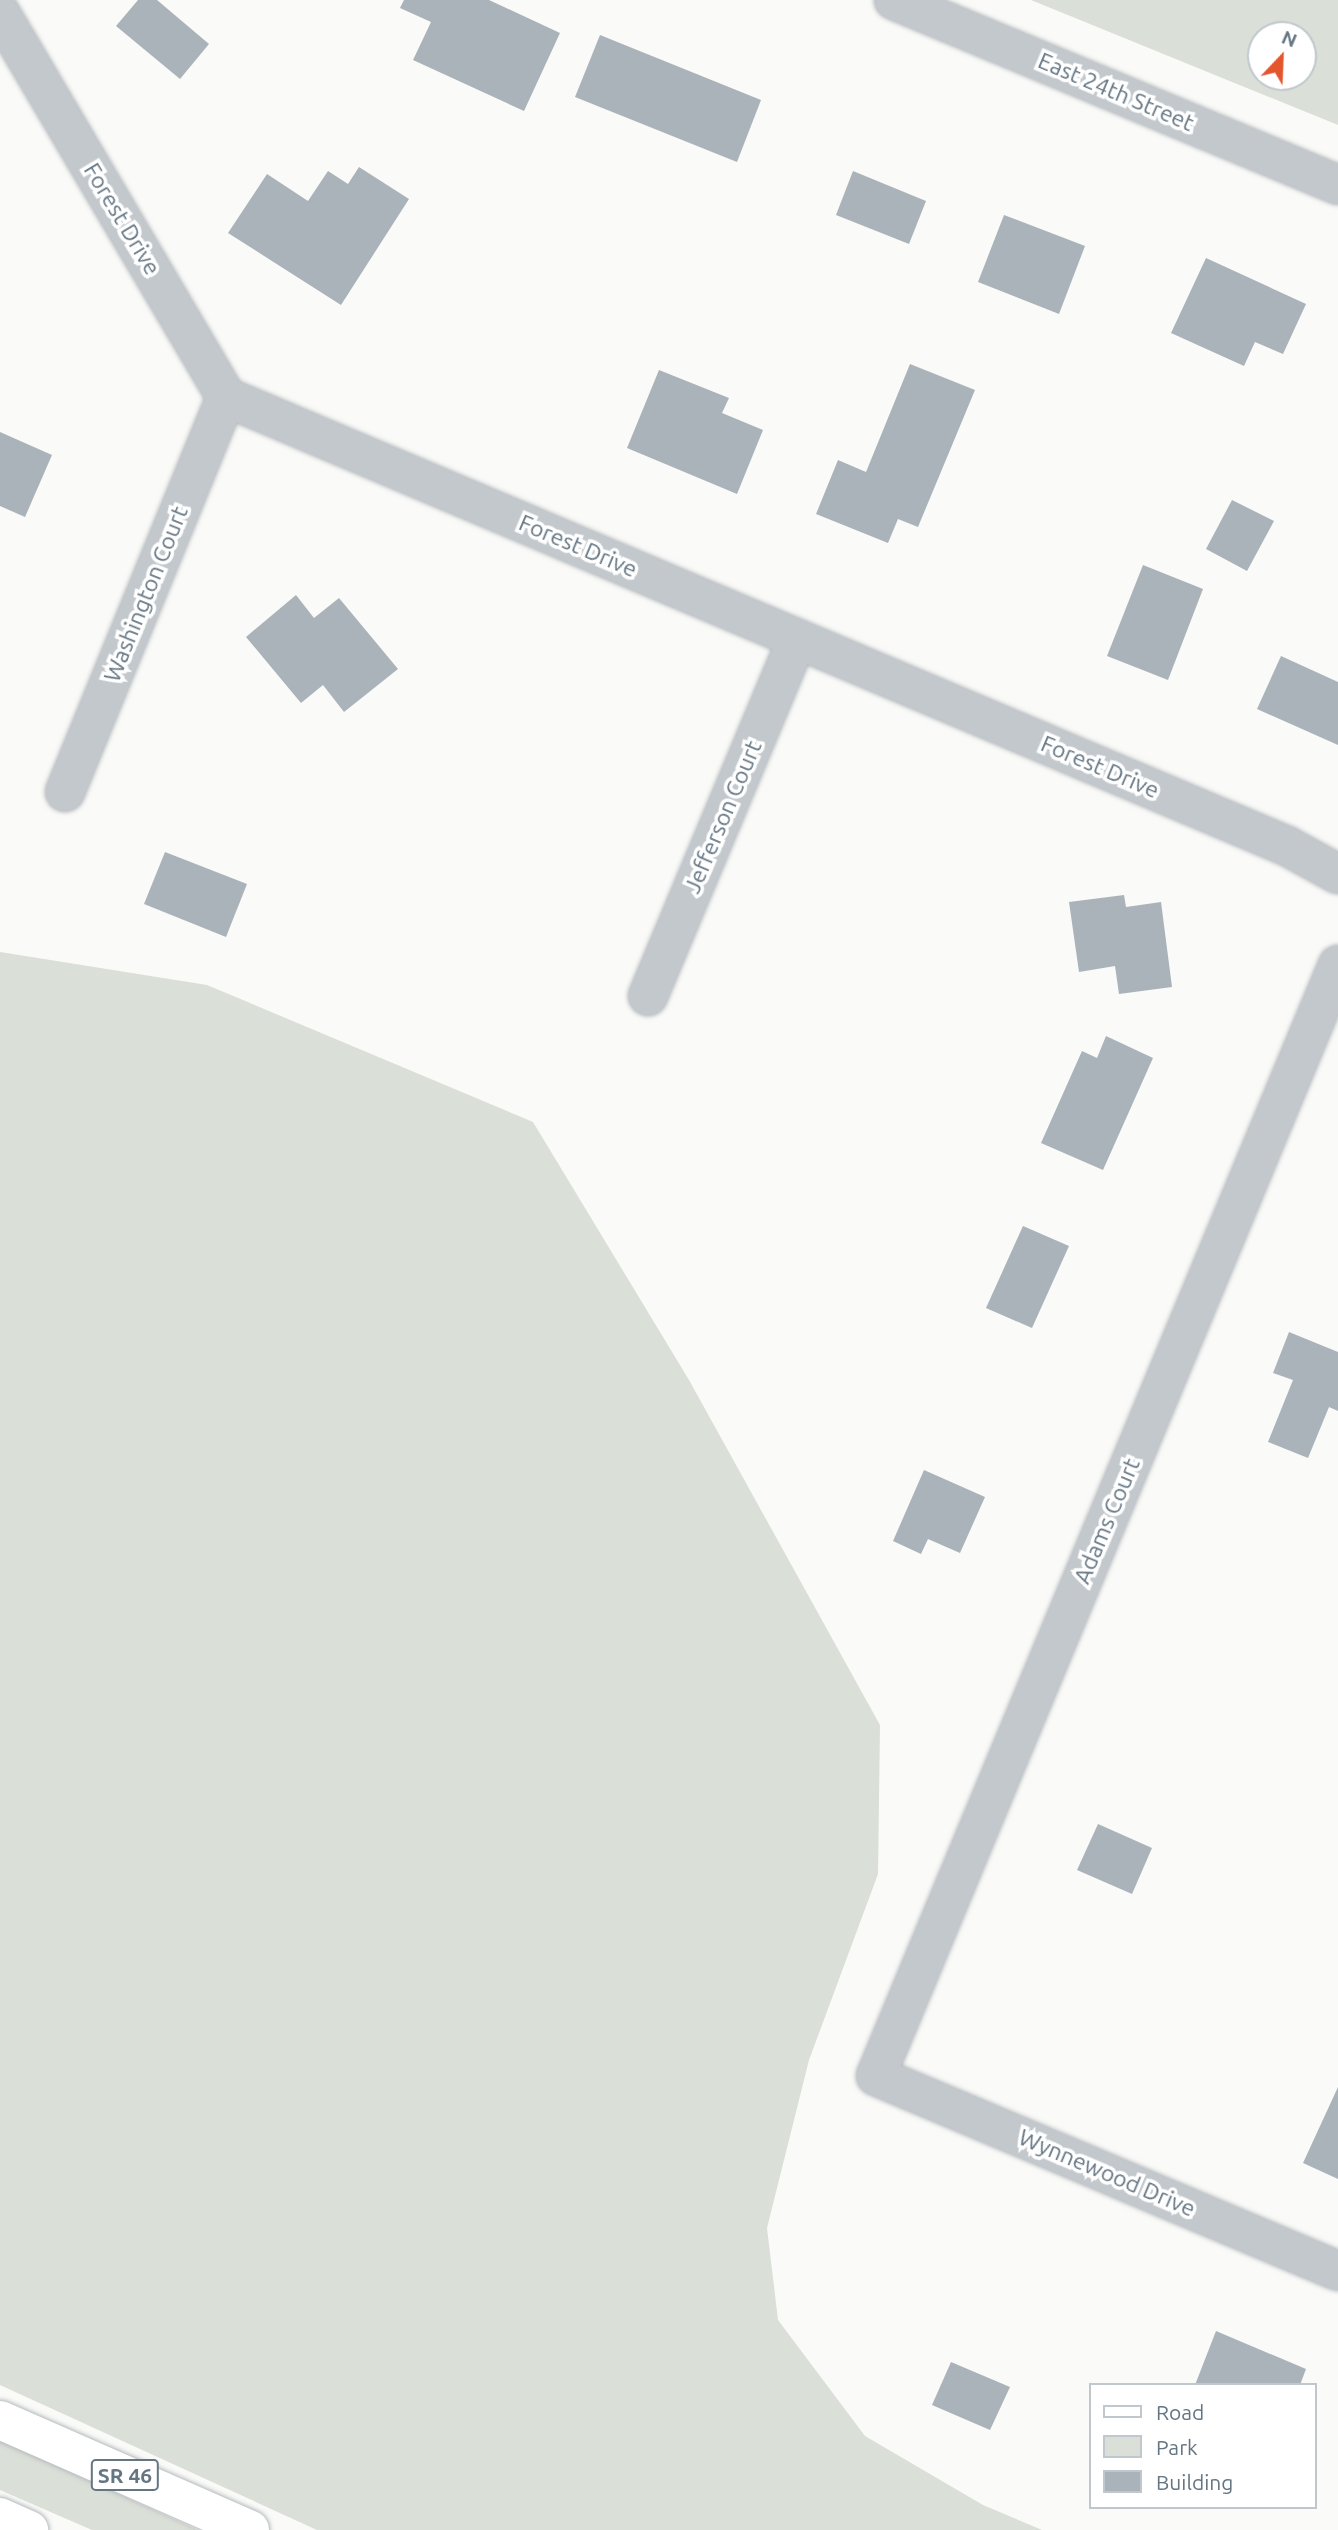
<!DOCTYPE html>
<style>
body{margin:0}
#map{position:relative;width:1338px;height:2530px;overflow:hidden;background:#fafaf8;font-family:Ubuntu,sans-serif}
div>[style]{position:absolute}
[style*='--x']{left:calc(var(--x)*1px);top:calc(var(--y)*1px);width:calc(var(--w)*1px);rotate:calc(var(--a)*1deg)}
.green>*{inset:0;background:#dadfd7}
.building>*{inset:0;background:#aab3b9}
.roads{filter:drop-shadow(0 0 2px #b5babe) drop-shadow(0 0 2px #b5babe)}
.minor>*{height:38px;margin:-19px;padding:0 19px;transform-origin:19px;border-radius:19px;background:#c3c8cc}
.primary>*{height:38px;margin:-19px;padding:0 19px;transform-origin:19px;border-radius:19px;background:#fff}
span{translate:-50% -50%;white-space:nowrap;text-align:center;line-height:1.15;-webkit-text-stroke:7px #fff;paint-order:stroke}
.shield-label span{padding:2px 5px;background:#fff;border:2px solid;border-radius:5px;-webkit-text-stroke-width:0}
.shield-label{font-size:21px;color:#657683;font-weight:700}
.street-label{font-size:23px;color:#657683}
.legend{position:absolute;left:1089px;top:2383px;width:228px;height:126px;box-sizing:border-box;background:#fff;border:2px solid #c1c8cd;margin:0;padding:9px 12px;list-style:none;font-size:21px;color:#657683}
.legend li{display:flex;align-items:center;gap:14px;height:35px}
.legend b{width:35px;border:2px solid #c1c8cd}
.north{position:absolute;left:1247px;top:21px;width:70px;height:70px;box-sizing:border-box;background:#fff;border:2px solid #c1c8cd;border-radius:50%;rotate:23deg;font-size:19px;font-weight:700;line-height:28px;text-align:center;color:#657683}
.north::after{content:'';display:block;margin:auto;width:24px;height:32px;background:#e4572e;clip-path:polygon(50% 0,100% 100%,50% 72%,0 100%)}
</style>
<div id="map">
<div class="green">
<i style="clip-path:polygon(evenodd,1031px 0,1338px 0,1338px 125px,1031px 0,1303px 35px,1303px 77px,1261px 77px,1261px 35px,1303px 35px)"></i>
<i style="clip-path:polygon(0 952px,207px 985px,533px 1122px,689px 1380px,880px 1725px,878px 1874px,809px 2060px,767px 2228px,778px 2320px,865px 2436px,983px 2505px,1042px 2530px,317px 2530px,0 2385px)"></i>
<i style="clip-path:polygon(0 2440px,198px 2530px,92px 2530px,0 2490px)"></i>
</div>
<div class="building">
<i style="clip-path:polygon(138px 0,157px 0,209px 44px,180px 79px,116px 26px)"></i>
<i style="clip-path:polygon(404px 0,489px 0,560px 33px,524px 111px,413px 60px,431px 22px,400px 8px)"></i>
<i style="clip-path:polygon(600px 35px,761px 100px,737px 162px,575px 97px)"></i>
<i style="clip-path:polygon(359px 167px,409px 199px,341px 305px,228px 233px,267px 174px,308px 201px,328px 171px,348px 184px)"></i>
<i style="clip-path:polygon(853px 171px,926px 201px,909px 244px,836px 215px)"></i>
<i style="clip-path:polygon(1004px 215px,1085px 246px,1059px 314px,978px 282px)"></i>
<i style="clip-path:polygon(1206px 258px,1306px 304px,1283px 354px,1255px 342px,1244px 366px,1171px 333px)"></i>
<i style="clip-path:polygon(910px 364px,975px 390px,918px 527px,898px 519px,888px 543px,816px 514px,838px 460px,866px 472px)"></i>
<i style="clip-path:polygon(659px 370px,729px 398px,722px 413px,763px 430px,737px 494px,627px 448px)"></i>
<i style="clip-path:polygon(0 432px,52px 455px,25px 517px,0 506px)"></i>
<i style="clip-path:polygon(1232px 500px,1274px 521px,1247px 571px,1206px 549px)"></i>
<i style="clip-path:polygon(1143px 565px,1203px 589px,1168px 680px,1107px 656px)"></i>
<i style="clip-path:polygon(296px 595px,314px 618px,339px 598px,398px 669px,344px 712px,323px 685px,301px 703px,246px 637px)"></i>
<i style="clip-path:polygon(1281px 656px,1338px 682px,1338px 745px,1257px 709px)"></i>
<i style="clip-path:polygon(165px 852px,247px 884px,226px 937px,144px 904px)"></i>
<i style="clip-path:polygon(1124px 895px,1126px 907px,1161px 902px,1172px 987px,1119px 994px,1115px 966px,1079px 972px,1069px 902px)"></i>
<i style="clip-path:polygon(1106px 1036px,1153px 1058px,1103px 1170px,1041px 1143px,1082px 1051px,1097px 1058px)"></i>
<i style="clip-path:polygon(1023px 1226px,1069px 1246px,1032px 1328px,986px 1308px)"></i>
<i style="clip-path:polygon(1289px 1332px,1338px 1352px,1338px 1411px,1329px 1407px,1308px 1458px,1268px 1442px,1293px 1380px,1273px 1373px)"></i>
<i style="clip-path:polygon(924px 1470px,985px 1497px,960px 1553px,928px 1539px,921px 1554px,893px 1541px)"></i>
<i style="clip-path:polygon(1098px 1824px,1152px 1848px,1132px 1894px,1077px 1870px)"></i>
<i style="clip-path:polygon(1338px 2087px,1338px 2179px,1303px 2163px)"></i>
<i style="clip-path:polygon(1216px 2331px,1306px 2369px,1300px 2385px,1195px 2385px)"></i>
<i style="clip-path:polygon(951px 2362px,1010px 2387px,990px 2430px,932px 2405px)"></i>
</div>
<div class="roads">
<div class="minor">
<i style="--x:894;--y:0;--w:481;--a:22.6"></i>
<i style="--x:0;--y:13;--w:446;--a:59.5"></i>
<i style="--x:226;--y:397;--w:1152;--a:22.94"></i>
<i style="--x:1287;--y:846;--w:58;--a:28.8"></i>
<i style="--x:65;--y:792;--w:427;--a:-67.8"></i>
<i style="--x:1338;--y:965;--w:1203;--a:112.58"></i>
<i style="--x:876;--y:2076;--w:501;--a:22.88"></i>
<i style="--x:648;--y:996;--w:387;--a:-67.3"></i>
</div>
<div class="primary">
<i style="--x:0;--y:2420;--w:273;--a:23.7"></i>
<i style="--x:0;--y:2517;--w:32;--a:24"></i>
</div>
</div>
<div class="shield-label">
<span style="left:125px;top:2475px">SR 46</span>
</div>
<div class="street-label">
<span style="left:1116px;top:92px;rotate:23deg">East 24th Street</span>
<span style="left:122px;top:219px;rotate:59deg">Forest Drive</span>
<span style="left:578px;top:546px;rotate:23deg">Forest Drive</span>
<span style="left:146px;top:594px;rotate:-68deg">Washington Court</span>
<span style="left:1100px;top:767px;rotate:23deg">Forest Drive</span>
<span style="left:723px;top:817px;rotate:-67deg">Jefferson Court</span>
<span style="left:1107px;top:1521px;rotate:-67deg">Adams Court</span>
<span style="left:1107px;top:2173px;rotate:23deg">Wynnewood Drive</span>
</div>
<ul class="legend">
<li><b style="height:9px;background:#fff"></b>Road</li>
<li><b style="height:19px;background:#dadfd7"></b>Park</li>
<li><b style="height:19px;background:#aab3b9"></b>Building</li>
</ul>
<div class="north">N</div>
</div>
